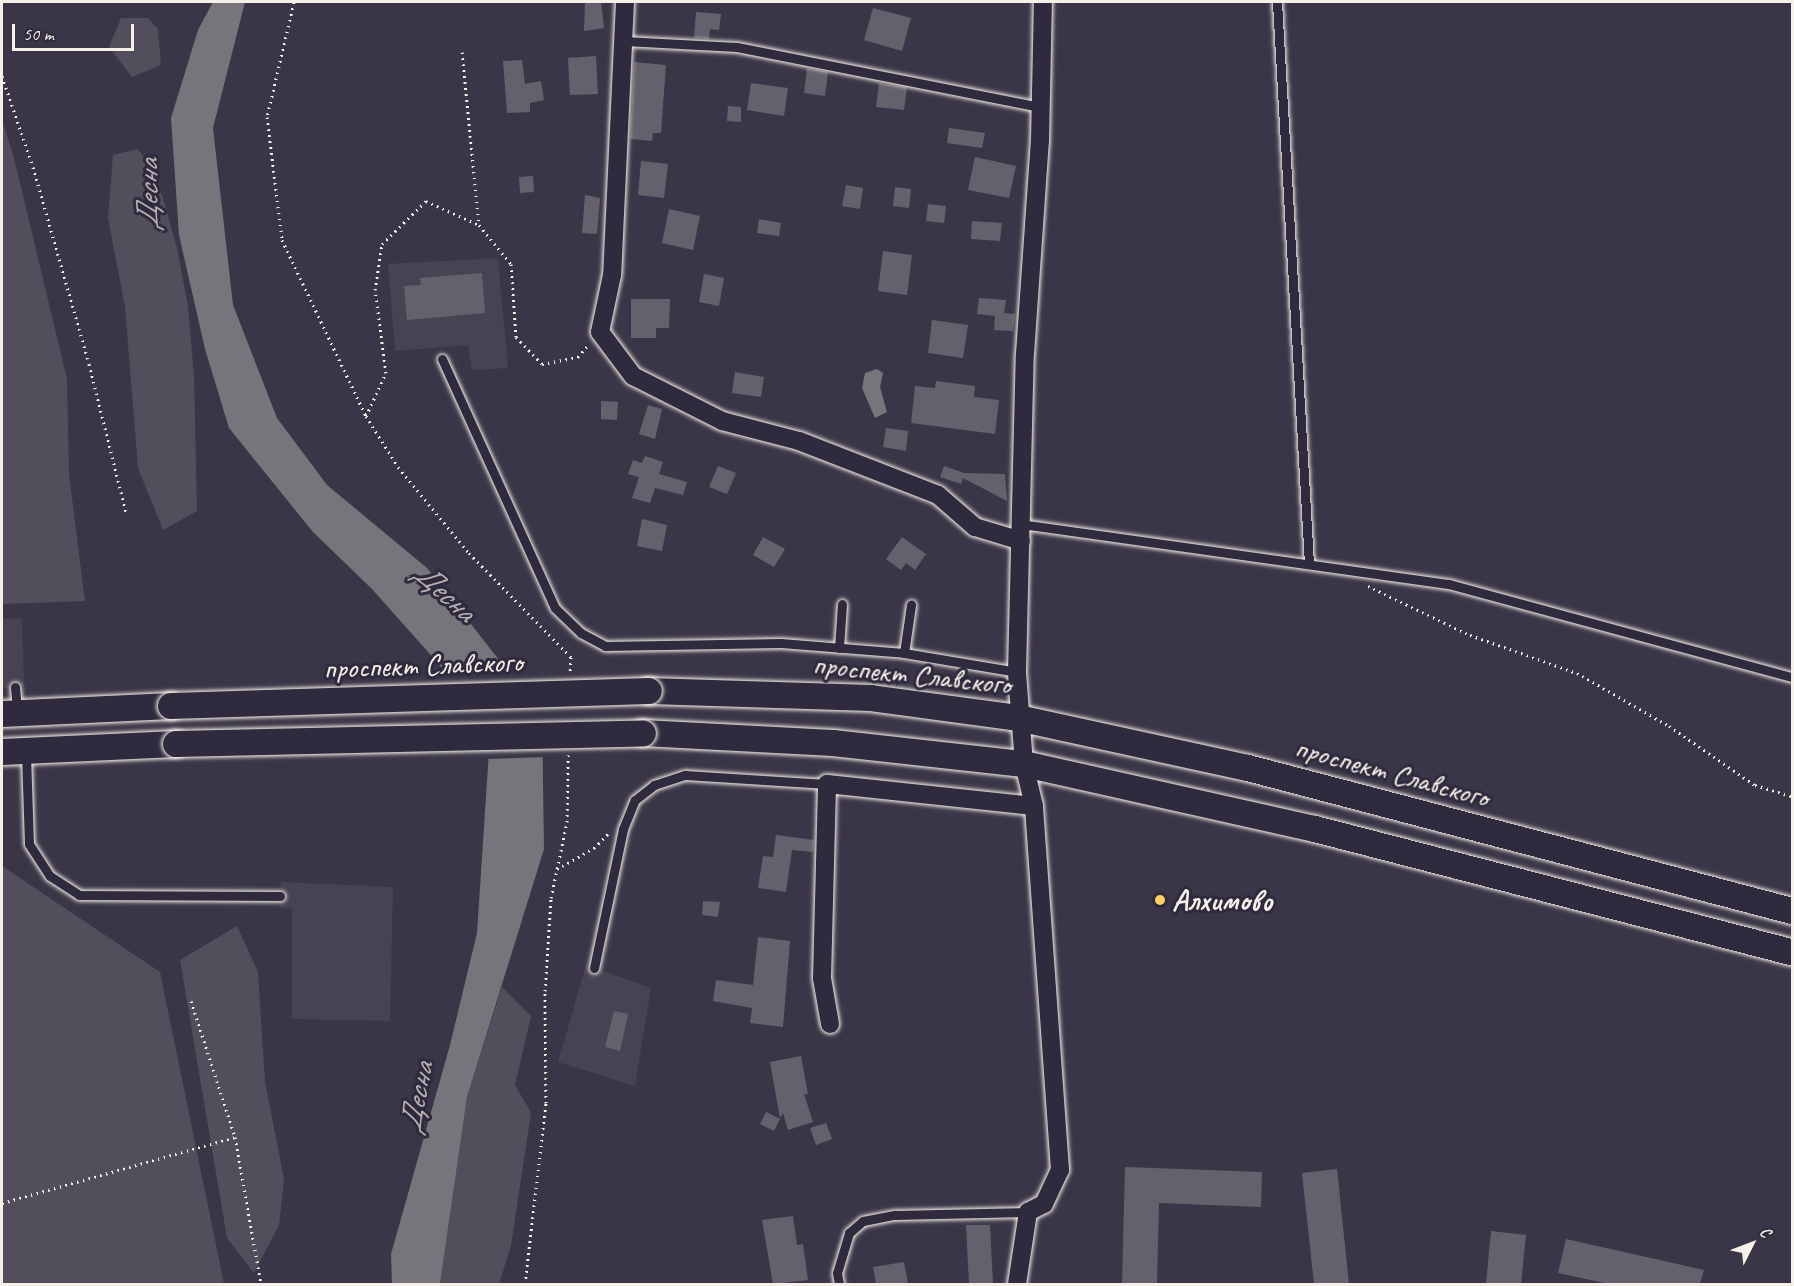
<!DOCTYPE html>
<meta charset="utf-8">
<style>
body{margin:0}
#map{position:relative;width:1794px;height:1286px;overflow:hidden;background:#3b3647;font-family:Caveat,sans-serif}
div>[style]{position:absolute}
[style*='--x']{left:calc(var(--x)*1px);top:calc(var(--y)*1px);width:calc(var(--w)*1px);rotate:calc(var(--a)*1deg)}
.built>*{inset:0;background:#484352}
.green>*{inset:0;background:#534e5c}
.water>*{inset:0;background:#78747b}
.pier>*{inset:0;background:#3b3647}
.building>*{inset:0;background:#65616c}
.path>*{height:3px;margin-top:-1.5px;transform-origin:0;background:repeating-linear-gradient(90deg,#f4f1e8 0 1.5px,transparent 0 6px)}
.roads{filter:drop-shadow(0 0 2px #f4f1e8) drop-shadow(0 0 2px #f4f1e8)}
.lane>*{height:9px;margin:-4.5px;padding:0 4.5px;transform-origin:4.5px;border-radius:4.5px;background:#2f2a3d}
.street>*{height:18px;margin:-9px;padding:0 9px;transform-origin:9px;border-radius:9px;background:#2f2a3d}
.secondary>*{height:26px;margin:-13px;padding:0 13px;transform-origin:13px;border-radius:13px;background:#2f2a3d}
.bridges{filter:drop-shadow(0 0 2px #f4f1e8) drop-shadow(0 0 2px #f4f1e8)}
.secondary-bridge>*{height:26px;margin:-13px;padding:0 13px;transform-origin:13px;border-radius:13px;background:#2f2a3d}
.dots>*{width:16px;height:16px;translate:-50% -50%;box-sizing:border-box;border:3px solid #2f2a3d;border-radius:50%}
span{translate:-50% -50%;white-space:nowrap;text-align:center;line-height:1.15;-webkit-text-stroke:6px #2f2a3d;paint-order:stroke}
.street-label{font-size:30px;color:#f4f1e8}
.poi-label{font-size:30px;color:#f4f1e8;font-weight:700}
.left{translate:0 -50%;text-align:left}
.water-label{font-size:32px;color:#b6b2b2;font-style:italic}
.frame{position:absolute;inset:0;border:3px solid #f4f1e8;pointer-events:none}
.north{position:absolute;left:1722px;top:1214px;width:60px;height:60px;-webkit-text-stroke:4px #2f2a3d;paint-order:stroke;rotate:48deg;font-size:16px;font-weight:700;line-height:24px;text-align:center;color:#f4f1e8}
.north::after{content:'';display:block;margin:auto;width:21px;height:27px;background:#f4f1e8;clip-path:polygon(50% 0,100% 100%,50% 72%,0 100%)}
.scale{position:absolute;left:12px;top:24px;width:122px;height:27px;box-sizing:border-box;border:3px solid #f4f1e8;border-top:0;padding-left:8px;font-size:18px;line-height:21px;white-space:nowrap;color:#f4f1e8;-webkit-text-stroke:4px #2f2a3d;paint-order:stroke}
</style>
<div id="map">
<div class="built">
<i style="clip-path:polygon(498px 258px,508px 368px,472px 370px,468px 345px,395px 351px,388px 264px)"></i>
<i style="clip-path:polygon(22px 618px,24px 687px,2px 688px,2px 619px)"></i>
<i style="clip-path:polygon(281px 882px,393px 887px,390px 1021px,292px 1019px,292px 909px,279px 907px)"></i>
<i style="clip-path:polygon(586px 965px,651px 988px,635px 1086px,558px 1062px)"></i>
</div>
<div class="green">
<i style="clip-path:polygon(121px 18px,148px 18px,158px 29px,161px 65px,132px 77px,109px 47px)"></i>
<i style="clip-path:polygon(2px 120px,14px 158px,67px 379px,69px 474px,85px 601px,2px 604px)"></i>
<i style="clip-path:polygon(138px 149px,156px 174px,177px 248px,188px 306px,194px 377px,197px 511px,163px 530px,138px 468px,125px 307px,108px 218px,113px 155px)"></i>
<i style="clip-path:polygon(2px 866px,160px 972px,224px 1284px,2px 1284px)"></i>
<i style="clip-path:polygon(237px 926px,258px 972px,265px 1082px,284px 1179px,279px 1225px,254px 1273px,227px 1238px,180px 960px)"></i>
<i style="clip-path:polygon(502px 987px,531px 1016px,515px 1085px,531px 1113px,511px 1246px,499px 1284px,440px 1284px,467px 1097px)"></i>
</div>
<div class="water">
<i style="clip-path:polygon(213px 2px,245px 2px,213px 128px,233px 305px,277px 418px,327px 485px,427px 568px,542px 715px,544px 849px,467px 1097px,440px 1284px,392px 1284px,391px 1254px,450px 1045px,477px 933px,489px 751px,453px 680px,372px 589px,313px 532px,229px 428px,205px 349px,179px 235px,171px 118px,198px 30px)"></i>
<i style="clip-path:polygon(877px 369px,883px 373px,880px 387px,887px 412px,875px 418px,862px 388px,865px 373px)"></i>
</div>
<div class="pier">
<i style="clip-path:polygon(512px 671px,545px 714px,546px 757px,486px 759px,486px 752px,443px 673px)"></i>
</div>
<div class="building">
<i style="clip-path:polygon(585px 2px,601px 2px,604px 28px,584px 31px)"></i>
<i style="clip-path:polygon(873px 8px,911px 18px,902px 51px,864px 40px)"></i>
<i style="clip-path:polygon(696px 12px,721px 14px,719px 30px,710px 29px,709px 39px,694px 38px)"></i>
<i style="clip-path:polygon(596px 56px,598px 94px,570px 95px,568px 58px)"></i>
<i style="clip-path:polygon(522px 60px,525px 84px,541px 81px,544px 100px,530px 103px,530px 112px,507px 113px,503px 61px)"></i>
<i style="clip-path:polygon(634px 62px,666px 65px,661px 133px,653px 133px,652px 141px,630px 139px)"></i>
<i style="clip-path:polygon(807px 68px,828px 72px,825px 96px,804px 93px)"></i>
<i style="clip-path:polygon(751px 83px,788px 88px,784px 116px,747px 110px)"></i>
<i style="clip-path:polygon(879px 83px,907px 87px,904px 110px,876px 107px)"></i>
<i style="clip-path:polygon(728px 106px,741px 107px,741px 122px,727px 121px)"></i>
<i style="clip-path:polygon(949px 128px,985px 133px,982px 148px,947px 143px)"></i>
<i style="clip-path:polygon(975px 157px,1016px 166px,1009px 198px,968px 190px)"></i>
<i style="clip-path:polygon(641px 161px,668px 164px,664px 198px,638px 195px)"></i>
<i style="clip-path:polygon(533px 176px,534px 192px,520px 193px,519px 177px)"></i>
<i style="clip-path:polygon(846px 185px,863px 188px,860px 209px,842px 206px)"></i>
<i style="clip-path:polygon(895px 187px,911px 189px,909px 208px,893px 206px)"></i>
<i style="clip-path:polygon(585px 195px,600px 198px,597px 234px,582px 233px)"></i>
<i style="clip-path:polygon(928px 204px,946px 206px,944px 223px,926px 221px)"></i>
<i style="clip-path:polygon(669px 209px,700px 216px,693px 250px,662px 243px)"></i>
<i style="clip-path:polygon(759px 219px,781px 223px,779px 236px,757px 233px)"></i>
<i style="clip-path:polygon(972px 221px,1002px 223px,1000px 241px,971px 239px)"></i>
<i style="clip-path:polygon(883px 251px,912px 255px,907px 295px,878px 291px)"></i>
<i style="clip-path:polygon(482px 273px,485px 313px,407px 320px,404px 286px,421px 285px,420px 278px)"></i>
<i style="clip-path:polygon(704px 274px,724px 278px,719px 306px,699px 302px)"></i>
<i style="clip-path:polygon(979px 298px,1006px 300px,1004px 313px,1015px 314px,1013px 331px,994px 330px,995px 316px,977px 314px)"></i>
<i style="clip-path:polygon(631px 299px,670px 299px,669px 328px,656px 328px,656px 338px,631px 338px)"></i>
<i style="clip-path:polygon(932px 320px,968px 325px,963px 358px,928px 353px)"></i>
<i style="clip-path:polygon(735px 372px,764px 377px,761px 397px,732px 393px)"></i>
<i style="clip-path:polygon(936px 381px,975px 386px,974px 397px,999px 400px,995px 434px,911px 423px,915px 386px,935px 388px)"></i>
<i style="clip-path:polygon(601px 401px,618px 402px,617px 420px,601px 419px)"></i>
<i style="clip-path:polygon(648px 405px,662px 409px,655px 439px,639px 434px)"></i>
<i style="clip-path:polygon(886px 428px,908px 431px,906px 451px,883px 447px)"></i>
<i style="clip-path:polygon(645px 456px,663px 462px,659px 474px,687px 482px,683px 495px,655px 488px,650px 503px,632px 498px,639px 477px,628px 474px,633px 460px,642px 463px)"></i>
<i style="clip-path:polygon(718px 466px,736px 473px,727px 494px,709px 487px)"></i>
<i style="clip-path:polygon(944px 466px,964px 473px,1005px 474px,1007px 501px,963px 478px,961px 484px,940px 477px)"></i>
<i style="clip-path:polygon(642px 519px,667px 525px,662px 551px,637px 546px)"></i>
<i style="clip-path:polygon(763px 537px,785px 549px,774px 567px,753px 555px)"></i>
<i style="clip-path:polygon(902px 537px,926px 554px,915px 570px,906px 563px,901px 570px,886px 559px)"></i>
<i style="clip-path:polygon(776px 835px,814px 840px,813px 852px,792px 850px,786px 892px,758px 888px,763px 856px,773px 857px)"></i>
<i style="clip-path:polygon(703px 901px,720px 902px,718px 917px,702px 915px)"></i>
<i style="clip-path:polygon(758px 937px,790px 941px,783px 1027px,750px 1023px,752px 1008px,713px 1001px,716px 980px,753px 985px)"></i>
<i style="clip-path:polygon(614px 1011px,628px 1014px,620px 1051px,605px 1047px)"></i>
<i style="clip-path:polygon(801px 1056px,808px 1094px,804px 1094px,813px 1122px,788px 1130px,783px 1113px,780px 1118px,770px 1062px)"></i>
<i style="clip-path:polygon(766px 1112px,780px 1119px,774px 1131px,760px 1124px)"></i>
<i style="clip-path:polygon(826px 1123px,832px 1139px,816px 1145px,810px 1128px)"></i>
<i style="clip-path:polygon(1125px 1167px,1262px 1172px,1261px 1207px,1159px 1203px,1157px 1284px,1122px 1284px)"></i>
<i style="clip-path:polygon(1337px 1169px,1349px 1284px,1314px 1284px,1302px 1173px)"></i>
<i style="clip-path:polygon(793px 1216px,797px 1245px,803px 1244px,808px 1280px,773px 1284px,762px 1220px)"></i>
<i style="clip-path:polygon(966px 1225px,990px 1225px,993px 1284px,969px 1284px)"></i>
<i style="clip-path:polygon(1491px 1231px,1526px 1235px,1521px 1284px,1486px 1284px)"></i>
<i style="clip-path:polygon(1566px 1239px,1704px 1270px,1700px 1284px,1609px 1284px,1558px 1273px)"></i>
<i style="clip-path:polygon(904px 1262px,908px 1284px,876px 1284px,873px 1267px)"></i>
</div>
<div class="path">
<i style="--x:294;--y:2;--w:118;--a:103.2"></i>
<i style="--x:267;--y:117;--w:124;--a:83"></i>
<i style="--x:282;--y:240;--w:195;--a:64.5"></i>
<i style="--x:366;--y:416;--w:60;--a:57.9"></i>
<i style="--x:398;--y:467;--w:112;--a:50.5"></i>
<i style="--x:469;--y:553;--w:146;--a:45.6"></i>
<i style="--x:571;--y:657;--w:17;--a:93"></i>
<i style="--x:462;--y:52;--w:174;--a:84.4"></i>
<i style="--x:479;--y:225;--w:50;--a:50.6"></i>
<i style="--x:511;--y:264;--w:73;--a:86.1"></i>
<i style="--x:516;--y:337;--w:37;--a:46"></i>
<i style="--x:542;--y:364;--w:37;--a:-11"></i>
<i style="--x:578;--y:357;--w:17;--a:-50"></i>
<i style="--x:2;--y:76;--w:96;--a:71.2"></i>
<i style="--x:33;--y:167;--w:205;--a:74.1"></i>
<i style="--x:89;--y:364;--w:153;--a:76"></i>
<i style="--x:366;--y:416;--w:47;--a:-65.1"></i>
<i style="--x:386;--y:373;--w:84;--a:-97.5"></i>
<i style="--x:375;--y:290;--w:47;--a:-81.3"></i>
<i style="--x:382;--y:244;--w:62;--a:-44.3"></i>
<i style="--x:426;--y:201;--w:58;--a:24.4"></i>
<i style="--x:1368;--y:586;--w:113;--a:25.7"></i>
<i style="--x:1470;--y:635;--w:114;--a:19.6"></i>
<i style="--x:1577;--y:673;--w:106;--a:29.9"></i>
<i style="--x:1669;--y:726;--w:104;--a:34.5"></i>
<i style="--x:1755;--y:785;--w:39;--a:17"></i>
<i style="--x:557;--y:869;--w:43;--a:-29.6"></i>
<i style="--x:594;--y:848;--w:21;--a:-45"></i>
<i style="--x:191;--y:1001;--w:143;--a:72.1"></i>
<i style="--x:235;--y:1137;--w:149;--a:80"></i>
<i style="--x:2;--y:1203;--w:242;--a:-15.8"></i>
<i style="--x:525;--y:1284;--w:182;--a:-83.4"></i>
<i style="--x:546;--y:1103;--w:112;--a:-90.5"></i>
<i style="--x:545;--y:991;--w:93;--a:-86.3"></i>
<i style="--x:551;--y:898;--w:78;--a:-78.1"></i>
<i style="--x:567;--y:822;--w:67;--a:-89.1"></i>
</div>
<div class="roads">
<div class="lane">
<i style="--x:1277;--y:2;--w:562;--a:86.74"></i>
<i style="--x:624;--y:41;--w:113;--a:3"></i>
<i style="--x:737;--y:47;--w:310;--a:11.2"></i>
<i style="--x:442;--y:359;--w:273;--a:65.6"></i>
<i style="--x:555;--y:608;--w:36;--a:44"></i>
<i style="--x:581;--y:633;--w:27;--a:28"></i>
<i style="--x:605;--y:646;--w:176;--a:-1"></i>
<i style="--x:781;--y:643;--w:123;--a:4.6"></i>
<i style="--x:904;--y:653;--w:115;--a:9.5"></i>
<i style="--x:1021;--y:524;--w:432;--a:8"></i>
<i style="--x:1449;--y:584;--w:355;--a:15.2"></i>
<i style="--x:839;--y:648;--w:44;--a:-86.1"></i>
<i style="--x:904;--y:653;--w:49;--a:-81.7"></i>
<i style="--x:15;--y:687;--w:25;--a:85"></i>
<i style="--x:26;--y:754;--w:90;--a:88.1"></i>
<i style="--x:29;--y:844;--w:38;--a:57"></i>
<i style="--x:50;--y:876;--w:35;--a:33"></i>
<i style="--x:79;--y:895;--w:201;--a:0.3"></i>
<i style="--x:594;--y:968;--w:142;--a:-78.2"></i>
<i style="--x:623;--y:829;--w:31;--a:-68"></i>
<i style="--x:635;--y:800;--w:24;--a:-38"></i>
<i style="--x:654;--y:785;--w:33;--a:-18"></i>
<i style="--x:685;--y:775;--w:142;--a:3.6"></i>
<i style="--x:839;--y:1284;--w:11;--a:-100"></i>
<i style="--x:837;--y:1273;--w:42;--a:-73.3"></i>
<i style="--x:849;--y:1233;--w:18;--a:-41"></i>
<i style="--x:863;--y:1221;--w:33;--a:-11"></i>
<i style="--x:895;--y:1215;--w:133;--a:-1.3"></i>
</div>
<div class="street">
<i style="--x:625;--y:2;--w:273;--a:92.7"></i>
<i style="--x:612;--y:275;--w:58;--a:101.9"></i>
<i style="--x:600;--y:332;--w:55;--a:53.1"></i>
<i style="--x:633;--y:376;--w:100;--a:26.8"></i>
<i style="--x:722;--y:421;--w:80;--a:14.6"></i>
<i style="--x:799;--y:441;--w:149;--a:21.2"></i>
<i style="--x:938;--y:495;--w:49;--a:40.9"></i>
<i style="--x:975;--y:527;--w:48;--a:16.9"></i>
<i style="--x:830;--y:1024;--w:47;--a:-99.9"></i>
<i style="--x:822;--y:978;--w:194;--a:-88.5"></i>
<i style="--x:827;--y:784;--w:208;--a:6.1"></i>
<i style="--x:1017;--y:1284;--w:73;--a:-81.3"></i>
<i style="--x:1028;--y:1212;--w:18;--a:-27"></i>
<i style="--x:1044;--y:1204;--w:38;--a:-65"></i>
<i style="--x:1060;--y:1170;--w:365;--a:-94.1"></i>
<i style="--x:1034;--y:806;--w:43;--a:-103.4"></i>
<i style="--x:1024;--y:764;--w:92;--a:-94.4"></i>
<i style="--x:1017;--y:672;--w:318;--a:-88.6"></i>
<i style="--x:1025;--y:354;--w:214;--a:-86"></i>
<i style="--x:1040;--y:141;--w:139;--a:-88.8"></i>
</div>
<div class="secondary">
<i style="--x:649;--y:691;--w:222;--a:1.8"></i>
<i style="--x:871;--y:698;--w:148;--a:7.7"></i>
<i style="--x:1018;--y:718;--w:235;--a:12.3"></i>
<i style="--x:1248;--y:768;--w:562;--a:14.73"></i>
<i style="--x:2;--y:714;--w:169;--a:-2.7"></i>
<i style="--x:643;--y:733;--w:190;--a:3"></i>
<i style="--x:833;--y:743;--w:192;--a:6.3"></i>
<i style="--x:1024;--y:764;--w:298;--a:12.6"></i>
<i style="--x:1315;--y:829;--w:493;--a:14.5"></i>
<i style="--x:2;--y:752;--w:174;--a:-2.6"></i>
</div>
</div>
<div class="bridges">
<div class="secondary-bridge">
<i style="--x:171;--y:706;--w:478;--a:-1.8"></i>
<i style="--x:176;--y:744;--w:467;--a:-1.3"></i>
</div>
</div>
<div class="dots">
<i style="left:1160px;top:900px;background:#ffd166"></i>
</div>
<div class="street-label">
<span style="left:423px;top:665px;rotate:-2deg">проспект Славского</span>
<span style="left:912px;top:674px;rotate:6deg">проспект Славского</span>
<span style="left:1392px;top:772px;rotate:15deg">проспект Славского</span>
</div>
<div class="poi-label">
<span class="left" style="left:1172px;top:900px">Алхимово</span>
</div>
<div class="water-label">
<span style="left:148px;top:195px;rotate:-90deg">Десна</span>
<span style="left:444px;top:592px;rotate:42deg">Десна</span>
<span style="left:417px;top:1098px;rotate:-79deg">Десна</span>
</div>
<div class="frame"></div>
<div class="north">С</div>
<div class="scale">50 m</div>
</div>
